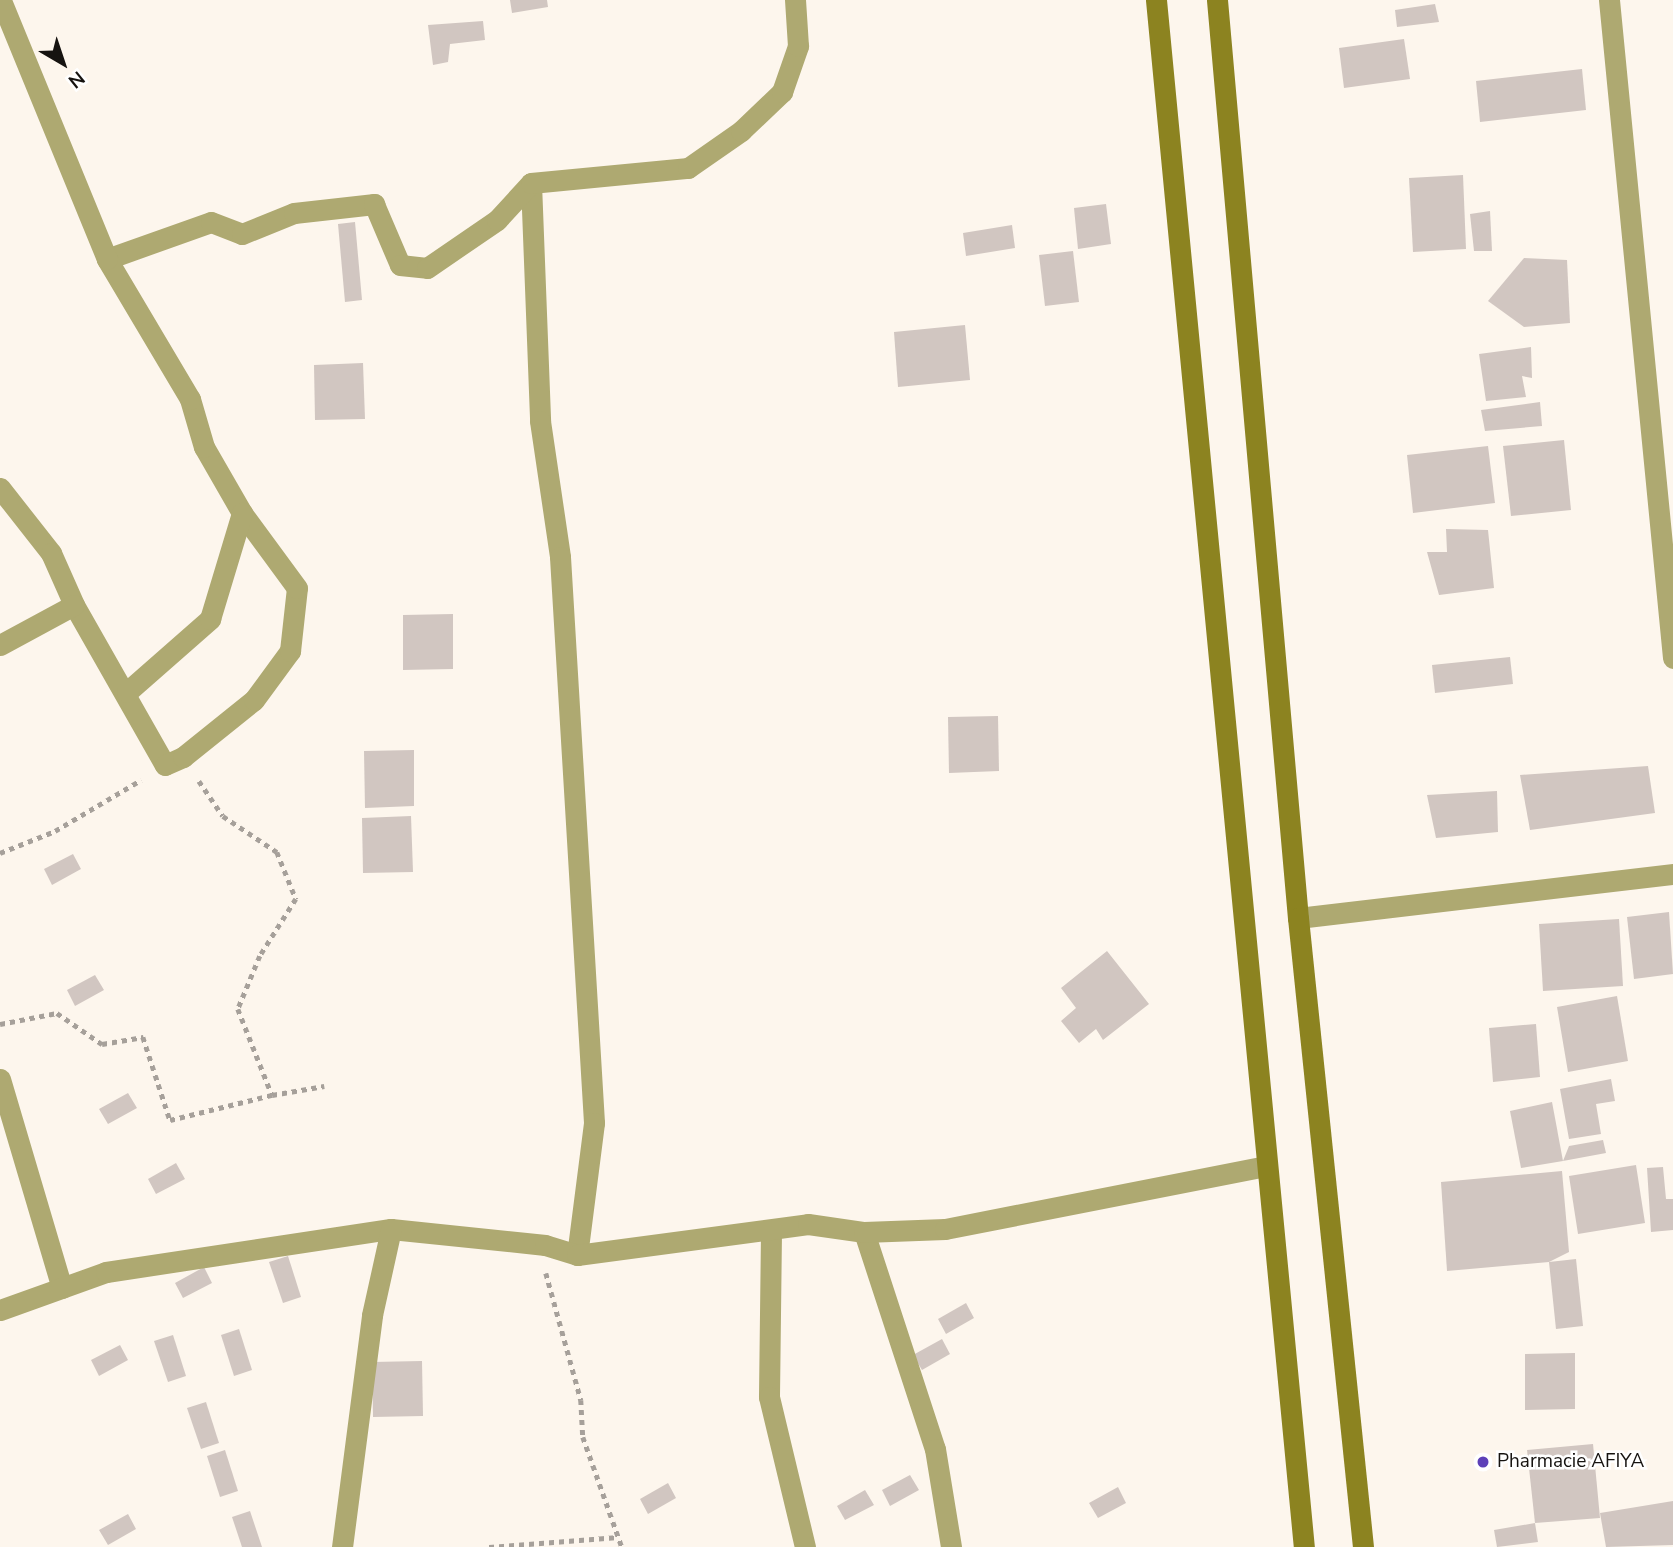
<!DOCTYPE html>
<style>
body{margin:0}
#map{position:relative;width:1673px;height:1547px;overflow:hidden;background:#fdf6ed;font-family:"Nunito Sans",sans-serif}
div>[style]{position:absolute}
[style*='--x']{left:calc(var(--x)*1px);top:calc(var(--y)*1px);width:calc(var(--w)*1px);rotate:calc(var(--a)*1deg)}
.building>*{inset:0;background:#d1c6c1}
.path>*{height:4.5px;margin-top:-2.25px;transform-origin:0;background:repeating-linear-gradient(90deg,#a6a09a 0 5px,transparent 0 10px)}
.street>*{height:21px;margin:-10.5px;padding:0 10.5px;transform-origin:10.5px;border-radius:10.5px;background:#aea971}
.secondary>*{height:21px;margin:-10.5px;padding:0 10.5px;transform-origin:10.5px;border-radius:10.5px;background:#8c8320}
.dots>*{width:19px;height:19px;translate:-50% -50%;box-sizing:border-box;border:4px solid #fff;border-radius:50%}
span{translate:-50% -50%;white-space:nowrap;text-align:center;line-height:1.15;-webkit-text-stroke:5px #fff;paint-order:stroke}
.poi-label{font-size:19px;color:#161310}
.left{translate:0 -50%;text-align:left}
.north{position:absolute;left:28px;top:28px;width:70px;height:70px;-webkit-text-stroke:5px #fff;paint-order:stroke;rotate:141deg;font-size:19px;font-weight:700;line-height:28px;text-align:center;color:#161310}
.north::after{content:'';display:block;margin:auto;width:24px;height:32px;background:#161310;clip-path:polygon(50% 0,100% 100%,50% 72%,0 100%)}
</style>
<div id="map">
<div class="building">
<i style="clip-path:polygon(510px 0,547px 0,548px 7px,512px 13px)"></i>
<i style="clip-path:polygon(1435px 4px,1439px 22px,1397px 27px,1395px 10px)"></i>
<i style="clip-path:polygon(483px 21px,485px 40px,450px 44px,448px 62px,433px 65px,428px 25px)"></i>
<i style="clip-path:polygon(1404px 39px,1410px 79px,1344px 88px,1339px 48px)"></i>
<i style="clip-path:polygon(1582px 69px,1586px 110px,1480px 122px,1476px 81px)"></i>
<i style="clip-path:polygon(1463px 175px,1466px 249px,1413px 252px,1409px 178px)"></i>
<i style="clip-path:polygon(1106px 204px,1111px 244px,1078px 249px,1074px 208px)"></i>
<i style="clip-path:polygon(1490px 211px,1492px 251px,1474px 251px,1470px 214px)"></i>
<i style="clip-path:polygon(355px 222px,362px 300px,345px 302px,338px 224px)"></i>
<i style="clip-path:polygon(1012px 225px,1015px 248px,966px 256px,963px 233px)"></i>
<i style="clip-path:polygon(1073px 251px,1079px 302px,1045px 306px,1039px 255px)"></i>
<i style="clip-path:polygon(1524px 258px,1567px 260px,1570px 323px,1524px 327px,1488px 301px)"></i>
<i style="clip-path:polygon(965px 325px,970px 380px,898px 387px,894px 332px)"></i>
<i style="clip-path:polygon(1531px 347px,1532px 378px,1522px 376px,1526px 397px,1486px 401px,1479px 354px)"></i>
<i style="clip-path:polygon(363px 363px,365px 419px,315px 420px,314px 365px)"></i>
<i style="clip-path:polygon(1540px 402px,1542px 426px,1485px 431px,1481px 410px)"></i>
<i style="clip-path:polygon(1564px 440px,1571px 510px,1511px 516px,1503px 446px)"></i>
<i style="clip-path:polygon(1488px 446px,1495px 503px,1413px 513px,1407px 455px)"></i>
<i style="clip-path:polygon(1446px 529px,1488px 530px,1494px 588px,1439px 595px,1427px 552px,1447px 552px)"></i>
<i style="clip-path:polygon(453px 614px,453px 669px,403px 670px,403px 615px)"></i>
<i style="clip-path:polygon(1510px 657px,1513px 684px,1435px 693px,1432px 665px)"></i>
<i style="clip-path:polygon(998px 716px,999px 771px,949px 773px,948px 717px)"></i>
<i style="clip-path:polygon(414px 750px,414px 806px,365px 808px,364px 751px)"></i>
<i style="clip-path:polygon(1648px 766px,1655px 813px,1530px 830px,1520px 775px)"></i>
<i style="clip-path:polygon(1497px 791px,1498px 832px,1436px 838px,1427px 795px)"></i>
<i style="clip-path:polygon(411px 816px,413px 872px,363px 873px,362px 818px)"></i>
<i style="clip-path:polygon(73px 854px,81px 869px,52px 885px,44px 869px)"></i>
<i style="clip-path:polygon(1669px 912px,1673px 974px,1634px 979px,1627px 917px)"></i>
<i style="clip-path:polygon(1619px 919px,1623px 986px,1543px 991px,1539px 924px)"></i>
<i style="clip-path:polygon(1107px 951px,1149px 1004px,1103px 1040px,1096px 1029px,1079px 1043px,1061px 1021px,1076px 1008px,1061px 988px)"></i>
<i style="clip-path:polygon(95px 975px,104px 990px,75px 1006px,67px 990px)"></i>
<i style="clip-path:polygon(1617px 996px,1628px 1061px,1568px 1072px,1557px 1007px)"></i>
<i style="clip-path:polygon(1536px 1024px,1540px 1077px,1493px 1082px,1489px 1028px)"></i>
<i style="clip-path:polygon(1611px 1079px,1615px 1101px,1596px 1104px,1601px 1134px,1569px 1139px,1560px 1089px)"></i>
<i style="clip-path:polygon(128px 1093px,137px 1108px,108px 1124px,99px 1109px)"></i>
<i style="clip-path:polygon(1552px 1102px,1563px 1161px,1521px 1168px,1510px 1111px)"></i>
<i style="clip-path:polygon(1603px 1140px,1606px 1153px,1563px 1161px,1569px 1146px)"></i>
<i style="clip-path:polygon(176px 1163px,185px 1179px,156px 1194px,148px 1179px)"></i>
<i style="clip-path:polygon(1636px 1165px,1645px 1223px,1578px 1234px,1569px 1176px)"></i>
<i style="clip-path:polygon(1663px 1167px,1666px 1199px,1673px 1199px,1673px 1230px,1651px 1232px,1647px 1168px)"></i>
<i style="clip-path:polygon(1562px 1171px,1569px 1252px,1549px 1262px,1447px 1271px,1441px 1182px)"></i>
<i style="clip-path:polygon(288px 1256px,301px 1297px,283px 1303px,269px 1262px)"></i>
<i style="clip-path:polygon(1576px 1259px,1583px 1326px,1556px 1329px,1549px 1262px)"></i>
<i style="clip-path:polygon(204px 1267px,212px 1283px,183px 1298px,175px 1283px)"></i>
<i style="clip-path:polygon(966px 1303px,974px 1318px,946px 1334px,938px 1319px)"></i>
<i style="clip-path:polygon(239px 1329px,252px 1370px,234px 1376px,221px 1335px)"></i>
<i style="clip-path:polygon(173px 1335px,186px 1376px,168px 1382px,154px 1341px)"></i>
<i style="clip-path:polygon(942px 1339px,950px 1354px,922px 1370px,913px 1355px)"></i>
<i style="clip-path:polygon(120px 1345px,128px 1360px,99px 1376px,91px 1360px)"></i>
<i style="clip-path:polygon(1575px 1353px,1575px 1409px,1525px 1410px,1525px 1354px)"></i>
<i style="clip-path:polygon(422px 1361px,423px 1416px,373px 1417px,372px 1362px)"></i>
<i style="clip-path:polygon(206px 1402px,219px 1443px,201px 1449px,187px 1408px)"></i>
<i style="clip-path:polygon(1593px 1444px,1600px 1518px,1535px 1523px,1527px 1450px)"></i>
<i style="clip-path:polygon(225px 1450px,238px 1491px,220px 1497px,207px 1456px)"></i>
<i style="clip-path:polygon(910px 1475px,919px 1490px,890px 1506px,882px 1490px)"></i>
<i style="clip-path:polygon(668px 1483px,676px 1498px,648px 1514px,640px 1499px)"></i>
<i style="clip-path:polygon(1118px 1487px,1126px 1503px,1098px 1518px,1089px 1503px)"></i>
<i style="clip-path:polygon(865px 1490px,874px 1505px,845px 1520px,837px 1506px)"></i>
<i style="clip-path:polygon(1673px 1501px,1673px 1545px,1606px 1547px,1600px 1513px)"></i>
<i style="clip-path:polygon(250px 1511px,262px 1547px,242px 1547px,232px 1517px)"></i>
<i style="clip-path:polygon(128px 1514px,136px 1529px,108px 1545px,99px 1530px)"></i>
<i style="clip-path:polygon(1535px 1523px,1538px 1542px,1497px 1547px,1494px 1530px)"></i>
</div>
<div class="path">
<i style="--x:199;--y:781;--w:42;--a:55.6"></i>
<i style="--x:223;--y:816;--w:65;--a:33.7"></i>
<i style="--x:277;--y:852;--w:51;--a:68"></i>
<i style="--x:296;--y:899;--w:67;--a:122.3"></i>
<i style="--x:260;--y:956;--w:57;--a:112.5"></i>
<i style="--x:238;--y:1009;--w:92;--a:68.4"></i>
<i style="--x:272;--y:1095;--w:53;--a:-9.8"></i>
<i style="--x:0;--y:853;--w:59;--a:-21.8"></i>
<i style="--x:55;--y:831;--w:100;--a:-30.7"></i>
<i style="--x:0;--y:1024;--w:58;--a:-10.9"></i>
<i style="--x:57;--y:1013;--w:55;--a:34.6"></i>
<i style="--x:102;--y:1044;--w:42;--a:-9.7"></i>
<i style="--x:143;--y:1037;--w:87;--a:72"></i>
<i style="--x:170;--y:1120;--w:105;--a:-13.8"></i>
<i style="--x:546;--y:1273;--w:132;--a:74.6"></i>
<i style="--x:581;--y:1400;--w:37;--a:87"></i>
<i style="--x:583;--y:1437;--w:117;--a:70.5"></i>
<i style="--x:489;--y:1547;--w:130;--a:-4.4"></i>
</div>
<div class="street">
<i style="--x:1609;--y:0;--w:661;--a:84.44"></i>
<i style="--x:531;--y:183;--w:238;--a:87.8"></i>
<i style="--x:540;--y:421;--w:137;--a:81.6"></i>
<i style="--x:560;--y:557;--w:567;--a:86.56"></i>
<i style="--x:594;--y:1123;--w:133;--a:97.3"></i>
<i style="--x:107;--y:259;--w:110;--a:-19.6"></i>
<i style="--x:211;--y:222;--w:33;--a:21"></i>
<i style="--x:242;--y:234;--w:56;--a:-22"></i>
<i style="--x:294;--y:213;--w:81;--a:-6.4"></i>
<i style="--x:374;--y:204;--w:66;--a:66.9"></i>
<i style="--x:400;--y:265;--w:27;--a:6"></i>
<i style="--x:427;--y:268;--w:85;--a:-34.4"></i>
<i style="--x:497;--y:220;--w:50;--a:-47.4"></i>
<i style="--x:531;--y:183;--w:158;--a:-5.5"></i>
<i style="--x:688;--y:168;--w:65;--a:-34.9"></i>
<i style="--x:741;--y:131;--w:57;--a:-43.6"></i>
<i style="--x:782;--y:92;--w:49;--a:-70.8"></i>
<i style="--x:798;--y:46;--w:46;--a:-93.7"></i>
<i style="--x:0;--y:488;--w:83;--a:51.9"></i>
<i style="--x:51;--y:553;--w:57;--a:66.1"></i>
<i style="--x:74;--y:605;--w:184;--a:60.4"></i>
<i style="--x:165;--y:765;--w:20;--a:-24"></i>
<i style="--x:183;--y:757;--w:91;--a:-38.8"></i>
<i style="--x:254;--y:700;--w:61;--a:-53.7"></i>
<i style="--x:290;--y:651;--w:63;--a:-83.7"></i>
<i style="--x:297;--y:588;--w:93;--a:-126.3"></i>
<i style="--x:242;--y:513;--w:76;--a:-119.9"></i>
<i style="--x:204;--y:447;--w:50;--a:-106.3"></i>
<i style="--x:190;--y:399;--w:163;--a:-120.7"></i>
<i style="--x:107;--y:259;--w:280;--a:-112.3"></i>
<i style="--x:0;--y:645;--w:84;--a:-28.4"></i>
<i style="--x:127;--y:692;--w:111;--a:-41.3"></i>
<i style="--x:210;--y:619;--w:111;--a:-73.2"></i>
<i style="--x:1298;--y:918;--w:378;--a:-6.7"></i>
<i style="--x:0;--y:1079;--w:218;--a:73.5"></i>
<i style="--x:771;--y:1232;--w:165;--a:90.7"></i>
<i style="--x:769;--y:1397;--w:154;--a:76.5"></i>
<i style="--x:864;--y:1232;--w:228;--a:71.9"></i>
<i style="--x:935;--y:1449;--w:99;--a:80.7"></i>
<i style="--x:0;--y:1310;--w:113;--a:-19.7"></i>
<i style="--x:106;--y:1272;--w:288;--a:-8.6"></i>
<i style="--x:391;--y:1229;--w:155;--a:5.9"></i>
<i style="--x:545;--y:1245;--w:34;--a:17"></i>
<i style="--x:577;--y:1255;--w:233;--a:-7.6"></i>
<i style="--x:808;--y:1224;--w:57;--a:8.1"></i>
<i style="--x:864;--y:1232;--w:81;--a:-2.1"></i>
<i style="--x:945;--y:1229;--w:327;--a:-11.1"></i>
<i style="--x:342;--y:1547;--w:234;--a:-82.6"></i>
<i style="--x:372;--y:1315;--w:88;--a:-77.5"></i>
</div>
<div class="secondary">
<i style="--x:1156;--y:0;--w:1554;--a:84.54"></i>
<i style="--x:1217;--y:0;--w:922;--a:84.96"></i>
<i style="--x:1298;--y:918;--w:632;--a:84.1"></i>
</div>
<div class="dots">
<i style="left:1483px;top:1462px;background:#5d40b8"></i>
</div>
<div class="poi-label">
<span class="left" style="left:1497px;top:1462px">Pharmacie AFIYA</span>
</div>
<div class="north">N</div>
</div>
